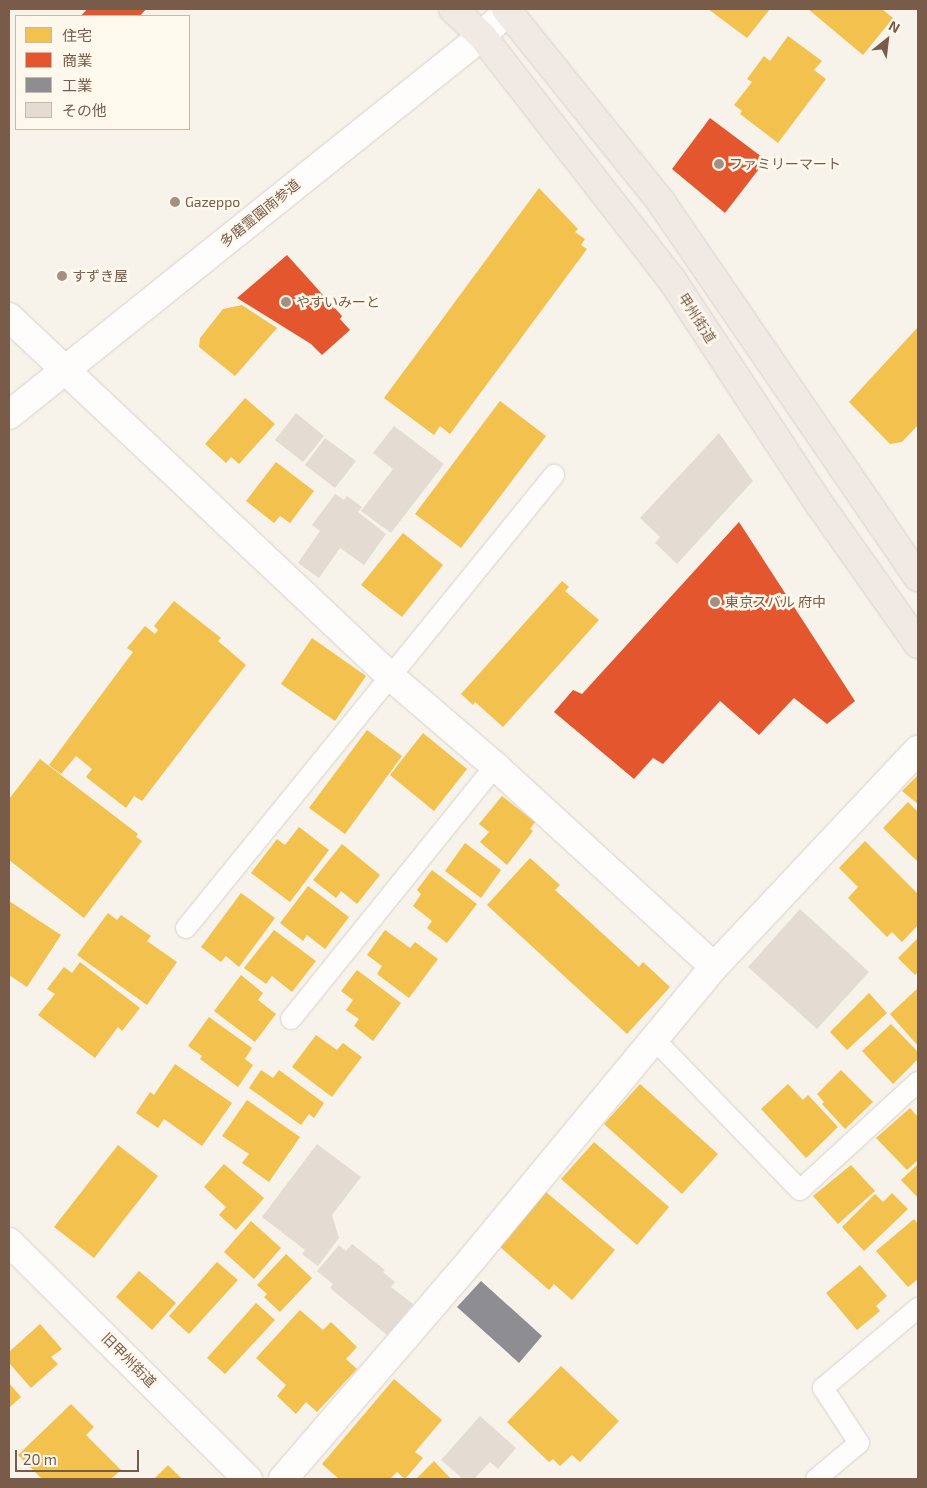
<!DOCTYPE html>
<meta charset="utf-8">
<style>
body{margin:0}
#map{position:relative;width:927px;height:1488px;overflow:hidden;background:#f7f3eb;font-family:"Exo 2","Noto Sans JP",sans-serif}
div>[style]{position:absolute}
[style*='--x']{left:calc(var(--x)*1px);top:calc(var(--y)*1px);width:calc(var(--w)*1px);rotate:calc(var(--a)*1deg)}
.homes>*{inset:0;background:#f2c14e}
.shops>*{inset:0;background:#e4572e}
.industry>*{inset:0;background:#8d8d92}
.building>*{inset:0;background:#e4dbd2}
.roads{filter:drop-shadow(0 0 1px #d7d0c9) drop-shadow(0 0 1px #d7d0c9)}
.lane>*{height:20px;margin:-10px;padding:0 10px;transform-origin:10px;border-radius:10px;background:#fefdfc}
.street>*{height:28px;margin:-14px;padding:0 14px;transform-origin:14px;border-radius:14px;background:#fefdfc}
.secondary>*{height:28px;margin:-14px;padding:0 14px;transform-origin:14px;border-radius:14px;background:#fefdfc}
.highway>*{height:28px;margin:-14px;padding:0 14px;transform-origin:14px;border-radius:14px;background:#f1e9e4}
.dots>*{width:14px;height:14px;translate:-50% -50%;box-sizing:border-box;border:2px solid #fff8ed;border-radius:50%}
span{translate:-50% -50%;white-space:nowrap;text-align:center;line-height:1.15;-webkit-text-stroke:5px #fff8ed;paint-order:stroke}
.poi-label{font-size:14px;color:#785b49}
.left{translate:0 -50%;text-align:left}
.street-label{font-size:14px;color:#785b49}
.frame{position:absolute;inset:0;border:10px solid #785b49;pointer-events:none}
.legend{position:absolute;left:15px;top:15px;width:175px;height:115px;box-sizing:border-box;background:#fff8ed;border:1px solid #c9b9ab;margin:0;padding:6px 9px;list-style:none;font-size:15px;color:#785b49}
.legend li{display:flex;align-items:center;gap:10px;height:25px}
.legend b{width:25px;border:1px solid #c9b9ab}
.north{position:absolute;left:862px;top:15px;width:50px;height:50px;-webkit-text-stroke:4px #fff8ed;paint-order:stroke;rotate:29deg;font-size:14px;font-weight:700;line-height:20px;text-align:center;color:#785b49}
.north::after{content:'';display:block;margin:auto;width:18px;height:22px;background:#785b49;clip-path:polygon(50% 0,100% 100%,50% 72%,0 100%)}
.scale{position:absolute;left:15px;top:1450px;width:124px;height:22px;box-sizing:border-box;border:2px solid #785b49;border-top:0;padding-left:6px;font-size:15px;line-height:18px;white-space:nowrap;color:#785b49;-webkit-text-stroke:4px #fff8ed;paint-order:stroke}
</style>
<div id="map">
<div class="homes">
<i style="clip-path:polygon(708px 9px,770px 9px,747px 38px)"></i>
<i style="clip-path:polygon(808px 9px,882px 9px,893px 18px,863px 55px)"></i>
<i style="clip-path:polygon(788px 36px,822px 61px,814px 70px,826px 79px,778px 143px,740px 114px,742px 111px,734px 105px,752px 82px,747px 79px,764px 56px,770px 61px)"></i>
<i style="clip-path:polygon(539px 188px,578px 229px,575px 232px,585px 239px,581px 245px,587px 249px,450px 434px,440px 426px,434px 435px,384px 398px)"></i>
<i style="clip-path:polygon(242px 305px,277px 328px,235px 376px,199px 347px,200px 338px,223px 309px)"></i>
<i style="clip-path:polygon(918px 327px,918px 425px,902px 442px,890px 444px,849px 402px)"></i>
<i style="clip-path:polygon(245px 398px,275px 424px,239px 464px,231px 457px,226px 463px,205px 444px)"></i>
<i style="clip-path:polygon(500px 401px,546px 436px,461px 548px,415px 514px)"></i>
<i style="clip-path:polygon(276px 462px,314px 491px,290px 523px,280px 516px,274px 523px,246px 501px)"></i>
<i style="clip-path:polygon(403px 533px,443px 565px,402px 617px,361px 585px)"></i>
<i style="clip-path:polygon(562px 581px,569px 587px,565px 591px,599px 620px,503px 727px,475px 702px,473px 705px,461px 694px)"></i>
<i style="clip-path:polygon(174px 601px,221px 638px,218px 641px,246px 665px,142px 801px,134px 796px,126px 808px,86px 777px,92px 769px,76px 756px,61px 774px,49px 765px,133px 652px,127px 648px,145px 626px,155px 634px,158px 630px,154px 626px)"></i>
<i style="clip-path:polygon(312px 638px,366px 676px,335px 721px,281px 684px)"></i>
<i style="clip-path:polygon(367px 730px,402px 756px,345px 834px,309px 808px)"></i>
<i style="clip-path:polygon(423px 733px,467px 769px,434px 811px,390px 775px)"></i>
<i style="clip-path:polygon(40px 759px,138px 834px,136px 837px,142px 841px,84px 918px,9px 860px,9px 799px)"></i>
<i style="clip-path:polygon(918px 775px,918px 804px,902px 791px)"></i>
<i style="clip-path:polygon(502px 796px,535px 822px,530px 829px,533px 831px,507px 865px,480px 842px,489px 832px,479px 824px)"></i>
<i style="clip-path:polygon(908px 802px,918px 812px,918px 862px,883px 828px)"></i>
<i style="clip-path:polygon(299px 827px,329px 850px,290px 902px,251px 873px,277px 839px,285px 845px)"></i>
<i style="clip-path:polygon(865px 841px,918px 894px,918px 925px,902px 942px,892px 932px,887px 937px,848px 898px,858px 887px,839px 868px)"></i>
<i style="clip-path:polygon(465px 843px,501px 870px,481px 898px,445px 871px)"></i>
<i style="clip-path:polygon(342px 844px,380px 875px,357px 904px,341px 891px,336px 898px,313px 880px)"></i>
<i style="clip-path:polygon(530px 858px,560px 885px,555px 890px,639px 967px,643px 962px,670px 987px,627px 1034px,487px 905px)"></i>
<i style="clip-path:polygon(432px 870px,477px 904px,447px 943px,427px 928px,432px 921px,413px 906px,421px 894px,417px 890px)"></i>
<i style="clip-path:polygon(308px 886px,349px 917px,325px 949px,307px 935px,303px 941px,280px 923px)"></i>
<i style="clip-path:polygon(241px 893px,275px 918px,239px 967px,226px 956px,221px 962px,201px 947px)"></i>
<i style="clip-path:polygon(9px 901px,61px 935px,27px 987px,9px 975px)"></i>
<i style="clip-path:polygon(108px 913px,117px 920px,121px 915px,151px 936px,147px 941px,177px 962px,147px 1005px,77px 955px)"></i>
<i style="clip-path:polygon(274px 930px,316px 961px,292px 992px,272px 976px,266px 984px,244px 968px)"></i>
<i style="clip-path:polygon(385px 930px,410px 948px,415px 942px,438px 959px,409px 998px,377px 974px,382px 966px,367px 955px)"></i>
<i style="clip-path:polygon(918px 938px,918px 972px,915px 975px,898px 958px)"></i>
<i style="clip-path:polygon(80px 962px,140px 1008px,122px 1031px,118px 1027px,95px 1058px,38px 1015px,55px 994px,47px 989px,64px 967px,72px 973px)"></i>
<i style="clip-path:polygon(357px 970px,401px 1003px,373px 1041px,354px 1026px,359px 1019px,346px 1010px,353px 1000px,341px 991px)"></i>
<i style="clip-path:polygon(241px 975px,263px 993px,258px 1000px,276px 1014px,255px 1042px,214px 1011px)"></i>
<i style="clip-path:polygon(918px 988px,918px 1046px,890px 1014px)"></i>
<i style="clip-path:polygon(869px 993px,887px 1013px,847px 1050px,830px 1032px)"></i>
<i style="clip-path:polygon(209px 1017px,252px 1048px,245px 1059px,253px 1065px,238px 1087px,200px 1059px,202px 1056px,188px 1046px)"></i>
<i style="clip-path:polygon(891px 1024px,918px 1052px,918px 1059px,893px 1084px,862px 1051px)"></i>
<i style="clip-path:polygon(316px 1035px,337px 1050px,343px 1043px,362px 1057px,332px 1097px,292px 1067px)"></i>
<i style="clip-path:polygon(175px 1064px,232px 1103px,202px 1146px,164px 1119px,158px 1128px,136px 1113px,150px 1092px,154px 1095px)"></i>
<i style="clip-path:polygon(261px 1070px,273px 1078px,279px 1070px,324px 1103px,314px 1118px,309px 1114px,301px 1125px,249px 1088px)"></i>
<i style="clip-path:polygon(841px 1070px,873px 1102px,845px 1129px,822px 1104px,824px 1102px,817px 1094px)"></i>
<i style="clip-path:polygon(640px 1084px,718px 1154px,682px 1194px,604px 1124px)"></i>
<i style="clip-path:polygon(788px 1084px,803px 1100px,808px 1095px,838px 1127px,806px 1158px,761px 1109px)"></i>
<i style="clip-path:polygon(247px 1100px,300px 1137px,269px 1182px,242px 1163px,249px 1154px,222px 1136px)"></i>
<i style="clip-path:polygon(910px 1108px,918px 1117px,918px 1160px,907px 1170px,876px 1138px)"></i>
<i style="clip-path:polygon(594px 1142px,669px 1207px,637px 1245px,561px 1179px)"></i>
<i style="clip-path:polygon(118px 1145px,158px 1176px,94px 1258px,54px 1227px)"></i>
<i style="clip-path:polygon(224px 1164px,264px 1198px,236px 1230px,219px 1215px,226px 1207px,204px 1187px)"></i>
<i style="clip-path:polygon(918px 1164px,918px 1198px,901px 1180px)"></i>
<i style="clip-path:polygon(851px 1165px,875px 1191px,838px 1224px,813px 1196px)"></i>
<i style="clip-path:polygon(546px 1192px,615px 1250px,572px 1300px,554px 1284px,549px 1290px,499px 1246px)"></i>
<i style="clip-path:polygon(892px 1193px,908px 1209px,864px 1251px,842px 1227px,875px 1194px,883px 1202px)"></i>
<i style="clip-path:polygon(914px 1219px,918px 1224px,918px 1279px,908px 1287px,876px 1251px)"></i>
<i style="clip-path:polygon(251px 1221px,281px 1248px,254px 1279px,224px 1252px)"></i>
<i style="clip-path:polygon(286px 1254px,312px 1278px,280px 1312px,264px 1297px,267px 1294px,257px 1285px)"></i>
<i style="clip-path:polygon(217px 1262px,238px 1280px,189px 1334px,169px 1316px)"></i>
<i style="clip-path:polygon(860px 1265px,887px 1296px,876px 1306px,880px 1311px,857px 1330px,826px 1293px)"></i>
<i style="clip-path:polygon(139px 1271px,176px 1303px,152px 1330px,116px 1297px)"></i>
<i style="clip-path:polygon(256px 1303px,275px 1320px,225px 1374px,207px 1358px)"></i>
<i style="clip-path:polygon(300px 1310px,323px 1330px,331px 1322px,357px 1347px,346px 1359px,357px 1369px,317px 1412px,306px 1402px,296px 1414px,277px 1396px,286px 1385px,256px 1358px)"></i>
<i style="clip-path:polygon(40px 1324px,62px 1349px,51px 1357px,58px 1364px,31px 1388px,9px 1363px,9px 1352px)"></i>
<i style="clip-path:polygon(561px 1366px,619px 1421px,580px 1462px,572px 1455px,560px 1466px,553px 1459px,549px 1462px,507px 1422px)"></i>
<i style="clip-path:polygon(394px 1379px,442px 1420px,415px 1452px,423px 1458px,405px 1479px,397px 1472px,390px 1479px,339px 1479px,322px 1464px)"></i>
<i style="clip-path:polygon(9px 1383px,21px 1397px,9px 1408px)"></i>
<i style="clip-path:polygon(71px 1404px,94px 1427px,86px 1435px,121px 1470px,111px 1479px,42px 1479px,18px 1455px)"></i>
<i style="clip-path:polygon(434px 1461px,451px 1479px,416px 1479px)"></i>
<i style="clip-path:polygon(168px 1465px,182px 1479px,154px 1479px)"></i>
</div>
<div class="shops">
<i style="clip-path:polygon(87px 9px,146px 9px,140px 16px,81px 16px)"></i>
<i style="clip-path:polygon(710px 118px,766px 160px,725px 213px,672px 169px)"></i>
<i style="clip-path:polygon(287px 255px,342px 316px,340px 319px,350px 330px,322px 355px,311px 344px,237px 298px)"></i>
<i style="clip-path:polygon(739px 522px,855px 701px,827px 724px,794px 698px,759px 735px,720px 701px,663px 764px,653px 758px,634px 779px,554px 712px,573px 690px,582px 694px)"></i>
</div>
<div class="industry">
<i style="clip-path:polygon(481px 1281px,542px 1336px,519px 1363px,457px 1307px)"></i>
</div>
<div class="building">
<i style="clip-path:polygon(296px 413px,324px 436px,303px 462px,275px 440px)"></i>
<i style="clip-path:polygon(394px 426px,444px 464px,391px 533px,361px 511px,393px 469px,373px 453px)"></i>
<i style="clip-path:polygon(719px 433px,753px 481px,677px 564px,655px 543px,660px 537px,640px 518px)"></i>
<i style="clip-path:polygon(325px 438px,356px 461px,335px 488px,305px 465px)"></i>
<i style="clip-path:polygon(335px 494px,344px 500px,347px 496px,362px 507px,358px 512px,386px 534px,364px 565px,340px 548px,319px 578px,298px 563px,320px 531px,312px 525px)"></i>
<i style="clip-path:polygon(800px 909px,869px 972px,817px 1029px,748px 967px)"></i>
<i style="clip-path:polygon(317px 1144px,361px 1177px,332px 1215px,339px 1238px,318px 1266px,302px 1254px,305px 1250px,262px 1217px)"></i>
<i style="clip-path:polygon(352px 1244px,385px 1270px,383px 1272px,395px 1282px,391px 1287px,413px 1304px,387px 1335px,330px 1288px,333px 1284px,317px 1271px,339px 1245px,346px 1251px)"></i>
<i style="clip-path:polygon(480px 1416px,516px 1448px,498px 1469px,490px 1462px,474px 1479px,463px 1479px,441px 1460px)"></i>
</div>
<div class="roads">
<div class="lane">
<i style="--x:186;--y:928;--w:584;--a:-50.91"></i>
<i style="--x:291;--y:1019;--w:325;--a:-51.1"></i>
<i style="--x:654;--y:1039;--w:210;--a:46"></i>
<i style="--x:800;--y:1190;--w:160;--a:-42.5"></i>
<i style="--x:816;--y:1479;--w:56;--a:-39.9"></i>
<i style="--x:859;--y:1443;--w:66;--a:-123.2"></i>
<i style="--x:823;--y:1388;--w:124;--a:-40.1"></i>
</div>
<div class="street">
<i style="--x:9;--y:317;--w:523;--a:43.3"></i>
<i style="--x:390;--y:676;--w:138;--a:40.6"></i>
<i style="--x:495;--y:766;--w:297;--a:42.5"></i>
<i style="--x:283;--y:1479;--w:291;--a:-49.3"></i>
<i style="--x:473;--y:1258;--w:378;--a:-50.4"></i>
<i style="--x:714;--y:967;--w:298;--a:-46.8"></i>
</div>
<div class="secondary">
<i style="--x:9;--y:415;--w:606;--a:-38.7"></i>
<i style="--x:482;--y:36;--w:38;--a:-45"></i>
<i style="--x:9;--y:1242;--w:337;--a:44.8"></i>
</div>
<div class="highway">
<i style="--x:453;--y:9;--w:40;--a:43"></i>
<i style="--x:482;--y:36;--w:309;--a:52.1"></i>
<i style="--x:672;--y:280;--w:269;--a:56.7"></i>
<i style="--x:820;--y:505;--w:170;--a:54.8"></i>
<i style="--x:506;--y:9;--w:248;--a:51.2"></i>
<i style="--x:661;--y:202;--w:455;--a:55.6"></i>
</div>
</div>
<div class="dots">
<i style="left:719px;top:164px;background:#a49082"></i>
<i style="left:175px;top:202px;background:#a49082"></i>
<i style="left:62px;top:276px;background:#a49082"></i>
<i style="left:286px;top:302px;background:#a49082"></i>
<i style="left:715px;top:602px;background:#a49082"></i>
</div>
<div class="poi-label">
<span class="left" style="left:729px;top:164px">ファミリーマート</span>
<span class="left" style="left:185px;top:202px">Gazeppo</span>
<span class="left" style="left:72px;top:276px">すずき屋</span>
<span class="left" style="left:296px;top:302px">やすいみーと</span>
<span class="left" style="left:725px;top:602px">東京スバル 府中</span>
</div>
<div class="street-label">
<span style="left:260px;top:213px;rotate:-39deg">多磨霊園南参道</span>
<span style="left:697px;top:318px;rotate:57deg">甲州街道</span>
<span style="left:129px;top:1360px;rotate:45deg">旧甲州街道</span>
</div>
<div class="frame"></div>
<ul class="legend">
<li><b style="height:14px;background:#f2c14e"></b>住宅</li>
<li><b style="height:14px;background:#e4572e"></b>商業</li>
<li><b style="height:14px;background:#8d8d92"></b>工業</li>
<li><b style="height:14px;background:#e4dbd2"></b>その他</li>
</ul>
<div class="north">N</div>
<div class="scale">20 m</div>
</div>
